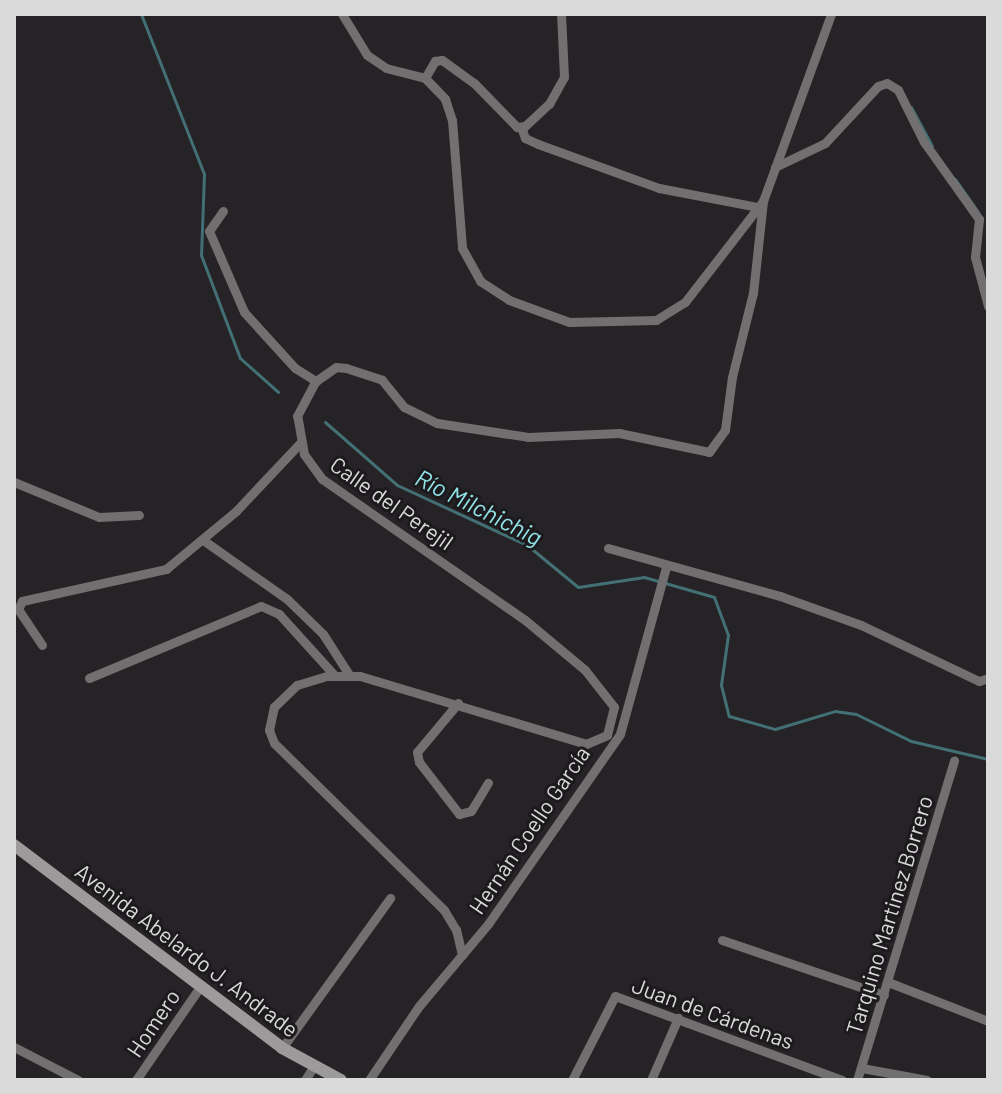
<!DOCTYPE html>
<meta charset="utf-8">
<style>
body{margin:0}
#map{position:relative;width:1002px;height:1094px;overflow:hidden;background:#252325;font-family:Barlow,sans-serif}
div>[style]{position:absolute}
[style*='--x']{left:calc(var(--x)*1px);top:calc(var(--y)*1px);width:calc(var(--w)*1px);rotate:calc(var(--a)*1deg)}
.stream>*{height:3px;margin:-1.5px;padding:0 1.5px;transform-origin:1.5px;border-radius:1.5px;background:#437074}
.street>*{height:9px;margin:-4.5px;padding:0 4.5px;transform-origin:4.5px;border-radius:4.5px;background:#716f70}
.secondary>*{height:12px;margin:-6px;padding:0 6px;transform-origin:6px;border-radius:6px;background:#9d9a9b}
span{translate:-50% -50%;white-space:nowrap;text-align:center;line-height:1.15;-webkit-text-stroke:6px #1c1a1c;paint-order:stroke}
.street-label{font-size:22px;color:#dbdadb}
.water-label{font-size:24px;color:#91e3e8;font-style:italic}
.frame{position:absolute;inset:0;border:16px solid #dbdadb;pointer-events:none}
</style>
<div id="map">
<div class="stream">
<i style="--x:141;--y:14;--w:172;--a:68.5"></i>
<i style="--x:204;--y:174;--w:81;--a:92.1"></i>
<i style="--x:201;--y:255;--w:110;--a:69.3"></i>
<i style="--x:240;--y:358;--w:51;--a:41.8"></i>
<i style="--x:911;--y:107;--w:44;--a:61.7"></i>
<i style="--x:955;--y:179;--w:40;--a:55.1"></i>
<i style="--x:325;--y:422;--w:96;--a:41.2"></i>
<i style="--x:397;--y:485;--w:143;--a:24.8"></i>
<i style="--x:527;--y:545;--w:66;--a:39.5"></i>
<i style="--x:578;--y:587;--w:67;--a:-8.6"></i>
<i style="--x:644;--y:577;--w:73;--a:15.9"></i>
<i style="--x:714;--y:597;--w:40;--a:69.8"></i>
<i style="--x:728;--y:635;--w:50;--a:98"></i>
<i style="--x:721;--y:685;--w:32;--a:76"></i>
<i style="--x:729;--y:716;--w:48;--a:15.8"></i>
<i style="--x:775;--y:729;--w:63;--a:-16.7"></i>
<i style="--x:835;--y:711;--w:21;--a:8"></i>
<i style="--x:856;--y:714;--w:61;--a:26.1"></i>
<i style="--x:911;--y:741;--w:79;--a:13.2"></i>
</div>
<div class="street">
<i style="--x:342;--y:14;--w:48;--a:58.6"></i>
<i style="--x:367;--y:55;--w:23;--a:34"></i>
<i style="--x:386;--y:68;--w:40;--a:14.4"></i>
<i style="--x:425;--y:78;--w:29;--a:46"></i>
<i style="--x:445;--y:99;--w:22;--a:72"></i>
<i style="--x:452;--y:120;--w:128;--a:85.5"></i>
<i style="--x:462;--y:248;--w:38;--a:61"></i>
<i style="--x:480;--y:281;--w:35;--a:33"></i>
<i style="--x:509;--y:300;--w:64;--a:20.1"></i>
<i style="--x:569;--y:322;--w:87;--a:-1.3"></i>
<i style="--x:656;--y:320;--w:34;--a:-32"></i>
<i style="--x:685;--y:302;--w:128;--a:-52.3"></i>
<i style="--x:425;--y:78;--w:20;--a:-60"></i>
<i style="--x:435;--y:61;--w:7;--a:-8"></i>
<i style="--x:442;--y:60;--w:39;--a:36"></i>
<i style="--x:474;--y:83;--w:62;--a:45.7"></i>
<i style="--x:517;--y:127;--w:8;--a:-7"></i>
<i style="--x:525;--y:126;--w:33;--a:-43"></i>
<i style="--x:549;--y:104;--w:31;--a:-61"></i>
<i style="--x:564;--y:77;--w:63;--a:-92.7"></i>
<i style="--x:521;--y:127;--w:12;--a:70"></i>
<i style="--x:525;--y:138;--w:14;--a:25"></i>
<i style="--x:538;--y:144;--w:129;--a:20"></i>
<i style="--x:659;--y:188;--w:101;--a:10.9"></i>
<i style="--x:775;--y:167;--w:55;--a:-25.6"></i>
<i style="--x:825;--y:143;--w:78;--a:-47.1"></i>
<i style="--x:878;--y:86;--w:9;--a:-18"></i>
<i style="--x:887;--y:83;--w:13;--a:32"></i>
<i style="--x:898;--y:90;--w:58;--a:63.4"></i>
<i style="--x:924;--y:142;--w:95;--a:54.5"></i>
<i style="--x:979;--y:219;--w:38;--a:96"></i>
<i style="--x:975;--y:257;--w:51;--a:75.1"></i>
<i style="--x:223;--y:211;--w:24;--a:125"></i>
<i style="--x:209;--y:231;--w:88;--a:66.6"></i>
<i style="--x:244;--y:312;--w:76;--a:47.7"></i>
<i style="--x:295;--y:368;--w:25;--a:32"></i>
<i style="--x:14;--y:482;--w:92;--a:22.4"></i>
<i style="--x:99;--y:517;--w:40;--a:-2.9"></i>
<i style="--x:203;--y:540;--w:103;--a:35.1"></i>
<i style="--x:287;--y:599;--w:50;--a:44.2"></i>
<i style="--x:323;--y:634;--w:50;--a:57.3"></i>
<i style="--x:608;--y:548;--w:179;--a:15.6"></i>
<i style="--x:780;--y:596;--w:86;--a:19.7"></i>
<i style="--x:861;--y:625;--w:131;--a:25.4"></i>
<i style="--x:979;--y:681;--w:9;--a:-18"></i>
<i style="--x:42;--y:645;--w:43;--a:-123.7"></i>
<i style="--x:18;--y:609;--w:9;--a:-63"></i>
<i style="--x:22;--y:601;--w:148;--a:-12.5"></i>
<i style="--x:166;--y:569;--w:91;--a:-39.6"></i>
<i style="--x:236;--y:511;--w:93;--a:-46.7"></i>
<i style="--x:89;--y:678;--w:186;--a:-22.7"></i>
<i style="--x:261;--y:606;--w:20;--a:24"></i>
<i style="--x:279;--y:614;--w:84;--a:47.9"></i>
<i style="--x:458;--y:703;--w:64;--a:129.9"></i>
<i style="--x:417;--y:752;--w:10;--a:79"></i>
<i style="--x:419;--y:762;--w:66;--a:52.4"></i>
<i style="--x:459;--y:814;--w:12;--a:-14"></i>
<i style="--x:471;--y:811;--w:33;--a:-59"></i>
<i style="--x:722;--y:940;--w:171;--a:18.8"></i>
<i style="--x:462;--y:955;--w:26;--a:-103"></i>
<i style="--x:456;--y:930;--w:23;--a:-121"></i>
<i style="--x:444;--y:910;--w:238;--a:-135.5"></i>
<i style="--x:274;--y:743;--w:14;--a:-111"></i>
<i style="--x:269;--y:730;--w:24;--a:-78"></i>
<i style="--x:274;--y:707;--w:32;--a:-44"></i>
<i style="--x:297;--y:685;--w:31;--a:-17"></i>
<i style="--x:327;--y:676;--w:33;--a:0"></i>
<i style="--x:360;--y:676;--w:236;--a:16.7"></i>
<i style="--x:586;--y:744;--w:23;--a:-23"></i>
<i style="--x:607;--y:735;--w:29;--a:-76"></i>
<i style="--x:614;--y:707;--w:47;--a:-128.1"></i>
<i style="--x:585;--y:670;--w:78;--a:-140.2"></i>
<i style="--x:525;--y:620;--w:247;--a:-145.2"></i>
<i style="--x:322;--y:479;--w:31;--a:-126"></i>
<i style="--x:304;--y:454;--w:39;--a:-100"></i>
<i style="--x:297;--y:416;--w:40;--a:-62"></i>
<i style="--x:316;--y:381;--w:24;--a:-35"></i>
<i style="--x:336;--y:367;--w:10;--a:6"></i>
<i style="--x:346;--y:368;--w:38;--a:18"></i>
<i style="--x:382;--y:380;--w:35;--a:51"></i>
<i style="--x:404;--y:407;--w:37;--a:26"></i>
<i style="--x:437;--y:423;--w:92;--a:8.7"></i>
<i style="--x:528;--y:437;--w:91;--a:-2.5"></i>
<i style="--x:619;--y:433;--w:92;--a:11.9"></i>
<i style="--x:709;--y:452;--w:27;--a:-54"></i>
<i style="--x:725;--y:430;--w:53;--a:-82.5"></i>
<i style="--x:732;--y:377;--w:87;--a:-76"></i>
<i style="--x:753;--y:293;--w:93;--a:-83.8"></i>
<i style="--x:763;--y:201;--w:199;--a:-70"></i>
<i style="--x:888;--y:982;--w:107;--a:21.3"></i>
<i style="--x:14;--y:1047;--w:72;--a:27.3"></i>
<i style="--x:282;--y:1048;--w:185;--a:-54.2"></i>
<i style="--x:862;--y:1068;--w:66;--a:10.5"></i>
<i style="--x:136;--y:1080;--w:113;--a:-55.5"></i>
<i style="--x:305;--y:1080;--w:15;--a:-58"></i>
<i style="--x:369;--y:1080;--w:89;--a:-56"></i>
<i style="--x:419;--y:1006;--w:107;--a:-49.9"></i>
<i style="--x:488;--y:924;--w:231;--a:-55.2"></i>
<i style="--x:620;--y:734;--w:173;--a:-74.6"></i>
<i style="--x:572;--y:1080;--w:94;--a:-62.9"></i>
<i style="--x:615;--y:996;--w:242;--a:20.3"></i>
<i style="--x:651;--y:1080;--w:68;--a:-66.5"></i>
<i style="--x:857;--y:1080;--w:334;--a:-73.1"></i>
</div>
<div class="secondary">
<i style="--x:14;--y:845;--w:336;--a:37.1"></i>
<i style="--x:282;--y:1048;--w:67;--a:28.5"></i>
</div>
<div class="street-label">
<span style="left:392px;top:503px;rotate:35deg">Calle del Perejil</span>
<span style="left:529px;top:830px;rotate:-56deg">Hernán Coello García</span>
<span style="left:889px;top:915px;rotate:-73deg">Tarquino Martinez Borrero</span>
<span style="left:187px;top:950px;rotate:37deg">Avenida Abelardo J. Andrade</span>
<span style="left:713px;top:1013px;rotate:20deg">Juan de Cárdenas</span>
<span style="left:153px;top:1023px;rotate:-56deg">Homero</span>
</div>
<div class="water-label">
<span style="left:479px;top:507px;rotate:27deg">Río Milchichig</span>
</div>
<div class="frame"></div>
</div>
